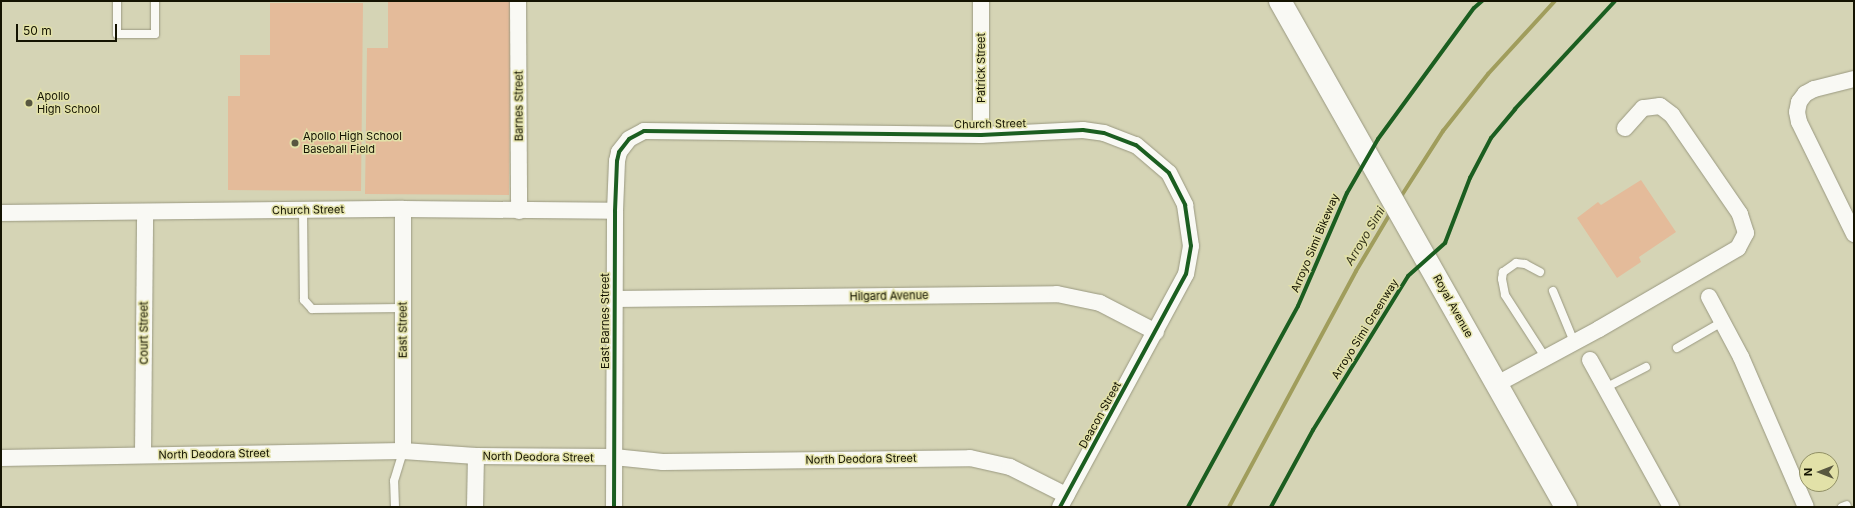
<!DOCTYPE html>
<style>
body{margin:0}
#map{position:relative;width:1855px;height:508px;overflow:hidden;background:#d5d4b5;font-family:Inter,sans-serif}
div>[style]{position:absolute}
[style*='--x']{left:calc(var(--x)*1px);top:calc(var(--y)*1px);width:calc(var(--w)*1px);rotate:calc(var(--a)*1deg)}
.green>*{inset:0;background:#e4bb9a}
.stream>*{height:4px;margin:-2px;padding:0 2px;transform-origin:2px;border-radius:2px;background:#a09d5c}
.roads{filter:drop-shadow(0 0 1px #9a9981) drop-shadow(0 0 1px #9a9981)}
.lane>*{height:8px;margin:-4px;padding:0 4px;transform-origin:4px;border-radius:4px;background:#f9f9f4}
.street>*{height:16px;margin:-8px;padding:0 8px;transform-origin:8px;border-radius:8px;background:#f9f9f4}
.secondary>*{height:22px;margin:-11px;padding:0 11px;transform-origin:11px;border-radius:11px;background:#f9f9f4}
.cycleway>*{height:4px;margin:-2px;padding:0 2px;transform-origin:2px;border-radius:2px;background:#1b5e20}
.dots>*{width:11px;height:11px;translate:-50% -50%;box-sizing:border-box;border:2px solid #e2e1a8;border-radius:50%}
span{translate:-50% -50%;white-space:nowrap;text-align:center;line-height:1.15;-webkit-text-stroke:3px #e2e1a8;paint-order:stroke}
.street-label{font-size:11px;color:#141301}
.poi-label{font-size:11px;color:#141301}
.left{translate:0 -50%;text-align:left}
.water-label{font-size:12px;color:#35341c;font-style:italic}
.frame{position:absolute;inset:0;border:2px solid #141301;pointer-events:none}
.north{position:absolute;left:1799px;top:452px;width:40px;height:40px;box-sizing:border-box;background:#e2e1a8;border:1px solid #908f65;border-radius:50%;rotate:270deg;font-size:11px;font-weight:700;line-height:16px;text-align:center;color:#141301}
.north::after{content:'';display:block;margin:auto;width:14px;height:18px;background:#585740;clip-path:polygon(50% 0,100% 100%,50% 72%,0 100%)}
.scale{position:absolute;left:16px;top:24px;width:101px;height:18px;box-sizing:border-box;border:2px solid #141301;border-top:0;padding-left:5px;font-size:12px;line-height:14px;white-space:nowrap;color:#141301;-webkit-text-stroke:3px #e2e1a8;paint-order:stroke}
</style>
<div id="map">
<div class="green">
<div style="clip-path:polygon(388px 1px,511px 1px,509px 195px,365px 194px,367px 48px,388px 48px)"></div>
<div style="clip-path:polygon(270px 3px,363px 3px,361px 191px,228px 190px,228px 96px,240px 96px,240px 55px,270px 55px)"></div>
<div style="clip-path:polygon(1641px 180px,1676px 232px,1639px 257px,1641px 262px,1617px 278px,1577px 218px,1598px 202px,1601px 205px)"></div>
</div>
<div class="stream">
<div style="--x:1400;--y:198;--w:80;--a:-57.3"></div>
<div style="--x:1443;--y:131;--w:73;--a:-51.7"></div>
<div style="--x:1488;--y:74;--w:99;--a:-47.5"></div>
<div style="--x:1229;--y:507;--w:268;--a:-61.7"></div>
<div style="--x:1356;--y:271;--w:69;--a:-59.3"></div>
</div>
<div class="roads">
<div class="lane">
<div style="--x:117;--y:1;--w:33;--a:90"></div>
<div style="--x:117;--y:34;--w:38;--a:0"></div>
<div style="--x:155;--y:34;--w:33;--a:-90"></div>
<div style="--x:303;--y:210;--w:90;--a:89.4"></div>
<div style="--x:304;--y:300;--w:12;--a:48"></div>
<div style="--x:312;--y:309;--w:91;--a:-0.6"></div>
<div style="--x:1540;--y:272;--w:17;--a:-152"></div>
<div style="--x:1525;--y:264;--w:9;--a:-174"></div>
<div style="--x:1516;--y:263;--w:16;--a:145"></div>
<div style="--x:1503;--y:272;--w:7;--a:98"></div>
<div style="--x:1502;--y:279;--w:16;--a:79"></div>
<div style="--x:1505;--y:295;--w:74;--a:57.2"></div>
<div style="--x:1553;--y:291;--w:55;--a:67.6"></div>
<div style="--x:1677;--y:348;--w:52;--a:-30"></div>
<div style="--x:1605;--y:388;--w:46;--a:-27.1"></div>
<div style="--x:395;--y:507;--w:26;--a:-92"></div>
<div style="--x:394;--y:481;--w:31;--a:-73"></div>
<div style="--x:1842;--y:507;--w:5;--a:-22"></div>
</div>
<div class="street">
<div style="--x:518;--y:1;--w:210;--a:89.7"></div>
<div style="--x:981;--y:1;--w:134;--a:90"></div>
<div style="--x:1854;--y:79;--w:41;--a:166"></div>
<div style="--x:1814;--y:89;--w:10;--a:151"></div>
<div style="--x:1805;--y:94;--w:10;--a:127"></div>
<div style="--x:1799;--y:102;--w:10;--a:101"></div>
<div style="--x:1797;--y:112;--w:10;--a:79"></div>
<div style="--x:1799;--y:122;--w:125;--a:63.8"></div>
<div style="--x:403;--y:209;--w:242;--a:90"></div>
<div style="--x:1;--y:213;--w:402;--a:-0.6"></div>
<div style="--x:403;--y:209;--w:212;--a:0.5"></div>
<div style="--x:1709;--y:297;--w:68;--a:61.9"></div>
<div style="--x:1741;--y:357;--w:163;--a:66.6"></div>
<div style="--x:614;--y:299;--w:443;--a:-0.6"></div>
<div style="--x:1057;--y:294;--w:44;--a:11.8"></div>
<div style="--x:1100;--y:303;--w:63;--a:27.4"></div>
<div style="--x:1590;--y:360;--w:168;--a:61.1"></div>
<div style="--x:1497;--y:384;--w:116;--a:-28.3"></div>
<div style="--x:1599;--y:329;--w:161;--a:-30.2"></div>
<div style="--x:1738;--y:248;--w:17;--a:-62"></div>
<div style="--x:1746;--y:233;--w:20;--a:-108"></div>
<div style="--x:1740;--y:214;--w:120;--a:-124.5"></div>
<div style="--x:1672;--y:115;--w:15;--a:-143"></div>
<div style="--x:1660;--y:106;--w:17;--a:173"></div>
<div style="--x:1643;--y:108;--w:27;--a:132"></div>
<div style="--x:143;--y:455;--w:243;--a:-89.5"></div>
<div style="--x:1;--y:458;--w:402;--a:-1"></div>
<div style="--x:403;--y:451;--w:73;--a:3.9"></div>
<div style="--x:476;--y:456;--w:138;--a:0.4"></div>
<div style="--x:614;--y:457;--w:49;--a:5.8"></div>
<div style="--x:663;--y:462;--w:307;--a:-0.7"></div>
<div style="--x:970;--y:458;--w:41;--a:12.7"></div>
<div style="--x:1010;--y:467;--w:63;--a:26.6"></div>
<div style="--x:475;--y:507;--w:51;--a:-88.9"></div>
<div style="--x:614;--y:507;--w:296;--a:-89.8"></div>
<div style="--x:615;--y:211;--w:50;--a:-87.7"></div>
<div style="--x:617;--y:161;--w:9;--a:-77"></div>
<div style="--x:619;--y:152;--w:16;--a:-52"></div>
<div style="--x:629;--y:139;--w:17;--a:-28"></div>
<div style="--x:644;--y:131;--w:337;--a:0.7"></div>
<div style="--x:981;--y:135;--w:102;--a:-2.8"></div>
<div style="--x:1083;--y:130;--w:21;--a:8"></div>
<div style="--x:1104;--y:133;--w:34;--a:21"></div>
<div style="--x:1136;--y:145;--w:43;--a:40.3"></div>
<div style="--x:1169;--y:173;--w:36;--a:63"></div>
<div style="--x:1185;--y:205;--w:41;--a:81.7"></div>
<div style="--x:1191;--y:246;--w:28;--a:100"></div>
<div style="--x:1186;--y:274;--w:265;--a:118.4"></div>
</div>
<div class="secondary">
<div style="--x:1280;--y:1;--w:581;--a:60.52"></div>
</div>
</div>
<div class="cycleway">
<div style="--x:614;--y:507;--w:296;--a:-89.8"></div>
<div style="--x:615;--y:211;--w:50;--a:-87.7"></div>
<div style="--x:617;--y:161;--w:9;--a:-77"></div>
<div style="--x:619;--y:152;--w:16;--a:-52"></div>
<div style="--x:629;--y:139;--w:17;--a:-28"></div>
<div style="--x:644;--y:131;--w:337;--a:0.7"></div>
<div style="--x:981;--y:135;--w:102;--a:-2.8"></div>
<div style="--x:1083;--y:130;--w:21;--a:8"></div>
<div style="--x:1104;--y:133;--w:34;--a:21"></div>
<div style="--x:1136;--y:145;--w:43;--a:40.3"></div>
<div style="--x:1169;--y:173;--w:36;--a:63"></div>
<div style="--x:1185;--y:205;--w:41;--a:81.7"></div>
<div style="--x:1191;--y:246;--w:28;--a:100"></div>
<div style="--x:1186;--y:274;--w:265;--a:118.4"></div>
<div style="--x:1188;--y:507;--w:229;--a:-61.3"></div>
<div style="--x:1298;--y:306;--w:123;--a:-66.6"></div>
<div style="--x:1347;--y:193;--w:62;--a:-60.1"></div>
<div style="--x:1378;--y:139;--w:162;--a:-53.8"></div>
<div style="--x:1474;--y:8;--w:11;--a:-41"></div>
<div style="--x:1271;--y:507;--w:88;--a:-61.4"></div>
<div style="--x:1313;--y:430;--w:181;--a:-58.3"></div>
<div style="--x:1408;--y:276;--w:50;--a:-41.7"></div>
<div style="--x:1445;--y:243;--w:70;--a:-69"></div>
<div style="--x:1470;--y:178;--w:45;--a:-62.3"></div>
<div style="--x:1491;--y:138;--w:38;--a:-50"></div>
<div style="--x:1515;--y:109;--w:147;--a:-47.2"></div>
</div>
<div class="dots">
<div style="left:29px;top:103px;background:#585740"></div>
<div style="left:295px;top:143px;background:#585740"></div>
</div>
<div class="street-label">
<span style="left:981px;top:68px;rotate:-90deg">Patrick Street</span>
<span style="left:519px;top:106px;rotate:-90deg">Barnes Street</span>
<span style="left:990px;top:124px;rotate:-1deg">Church Street</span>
<span style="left:308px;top:210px;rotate:-1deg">Church Street</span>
<span style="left:1315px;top:243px;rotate:-67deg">Arroyo Simi Bikeway</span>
<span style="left:889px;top:296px;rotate:-1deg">Hilgard Avenue</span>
<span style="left:1453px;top:306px;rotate:61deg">Royal Avenue</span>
<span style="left:605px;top:321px;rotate:-90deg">East Barnes Street</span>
<span style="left:1365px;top:329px;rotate:-58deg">Arroyo Simi Greenway</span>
<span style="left:403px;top:330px;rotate:-90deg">East Street</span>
<span style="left:144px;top:333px;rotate:-90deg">Court Street</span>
<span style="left:1100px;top:415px;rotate:-61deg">Deacon Street</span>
<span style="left:214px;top:454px;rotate:-1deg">North Deodora Street</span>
<span style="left:538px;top:457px;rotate:1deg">North Deodora Street</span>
<span style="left:861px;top:459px;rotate:-1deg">North Deodora Street</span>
</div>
<div class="poi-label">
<span class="left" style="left:37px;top:103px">Apollo<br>High School</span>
<span class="left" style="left:303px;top:143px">Apollo High School<br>Baseball Field</span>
</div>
<div class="water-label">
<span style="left:1365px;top:236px;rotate:-59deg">Arroyo Simi</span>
</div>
<div class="frame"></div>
<div class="north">N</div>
<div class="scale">50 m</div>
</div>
